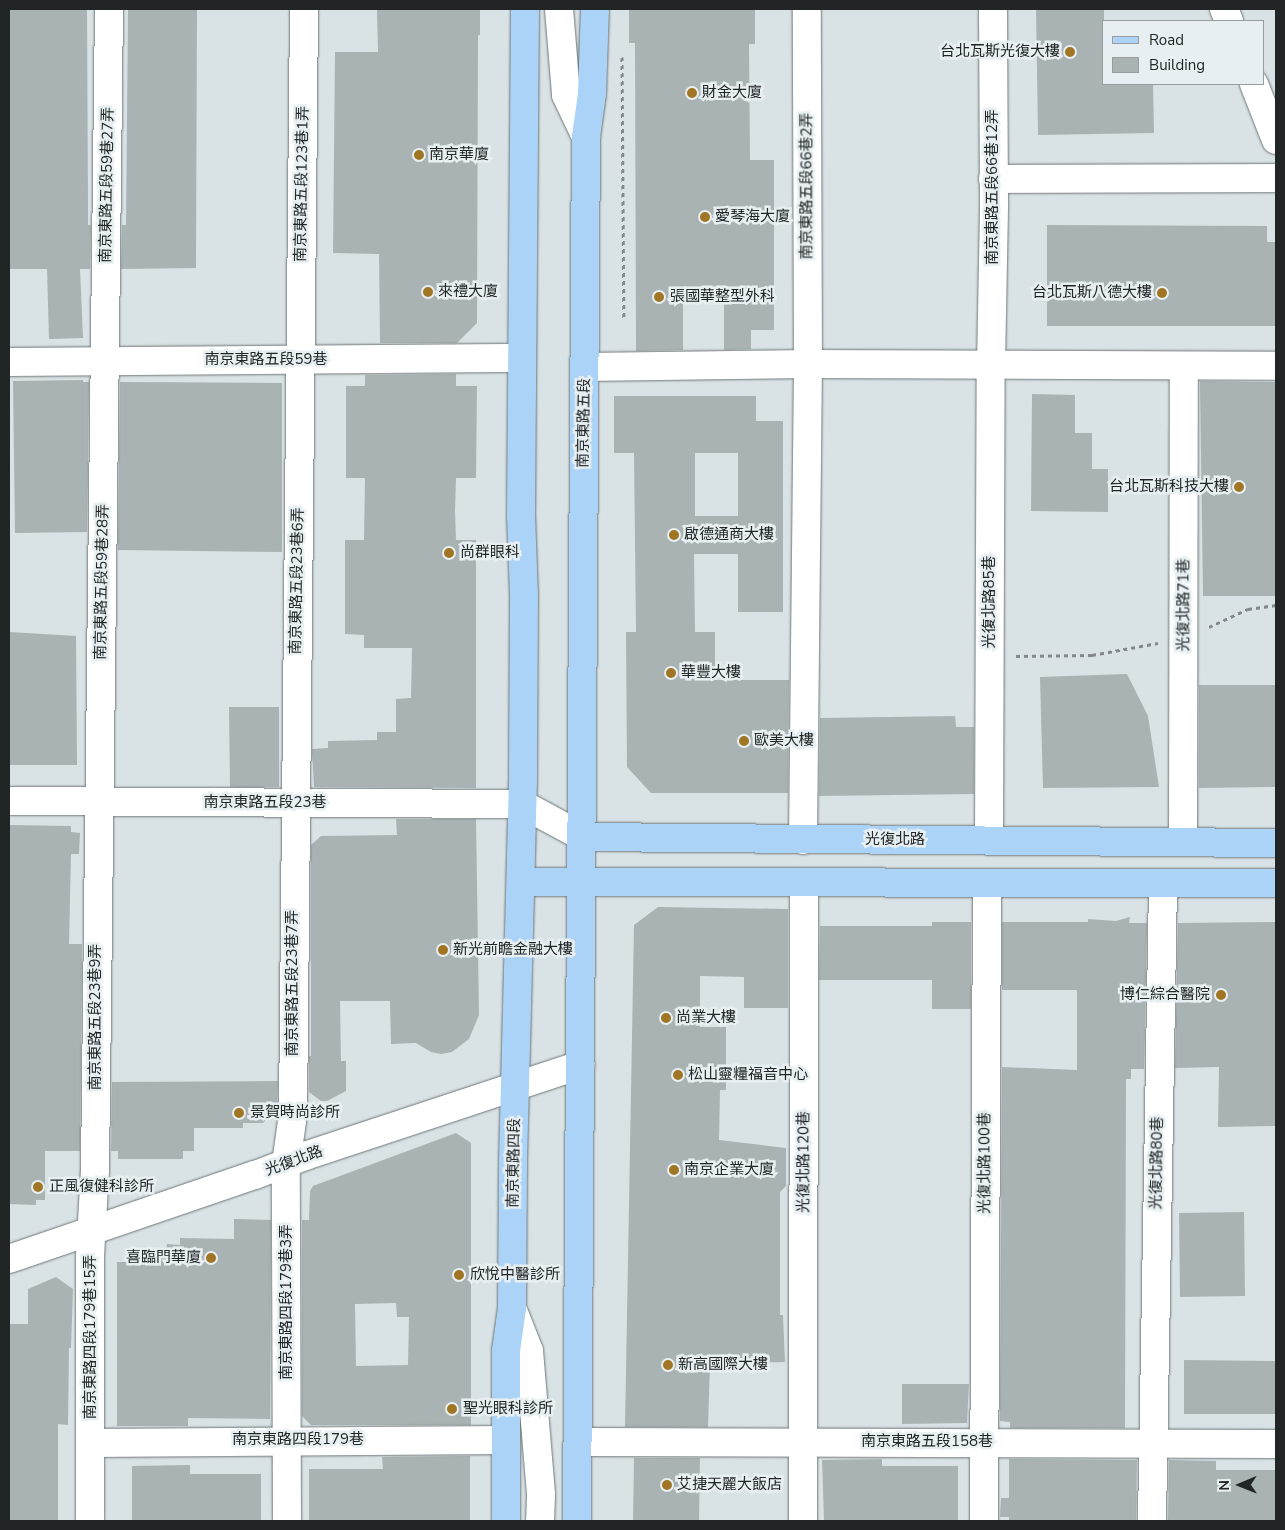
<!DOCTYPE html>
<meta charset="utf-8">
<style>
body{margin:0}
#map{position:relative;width:1285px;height:1530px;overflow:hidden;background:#d9e2e5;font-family:"Nunito Sans","Noto Sans TC",sans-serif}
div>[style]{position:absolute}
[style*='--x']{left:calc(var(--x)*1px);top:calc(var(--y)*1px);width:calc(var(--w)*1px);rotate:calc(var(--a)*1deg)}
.building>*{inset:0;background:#aab3b3}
.path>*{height:3px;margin-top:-1.5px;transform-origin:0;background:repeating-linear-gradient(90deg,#83898b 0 4px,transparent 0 8px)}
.roads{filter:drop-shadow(0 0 1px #6e7678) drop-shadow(0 0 1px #6e7678)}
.minor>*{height:28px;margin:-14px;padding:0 14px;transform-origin:14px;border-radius:14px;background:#fff}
.major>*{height:28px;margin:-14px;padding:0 14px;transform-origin:14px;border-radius:14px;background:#aad3f7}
.dots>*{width:14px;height:14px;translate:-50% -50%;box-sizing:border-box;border:2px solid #e7eff2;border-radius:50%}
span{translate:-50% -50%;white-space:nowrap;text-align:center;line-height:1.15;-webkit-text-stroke:5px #e7eff2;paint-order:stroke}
.poi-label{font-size:15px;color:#212526}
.right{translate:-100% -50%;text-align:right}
.left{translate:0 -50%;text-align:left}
.street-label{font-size:15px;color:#212526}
.frame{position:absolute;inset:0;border:10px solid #212526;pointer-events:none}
.legend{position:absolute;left:1102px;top:20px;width:162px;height:65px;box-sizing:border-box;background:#e7eff2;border:1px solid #989ea0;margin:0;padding:6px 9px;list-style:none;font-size:15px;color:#212526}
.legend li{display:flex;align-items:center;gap:10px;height:25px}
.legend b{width:25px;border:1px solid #989ea0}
.north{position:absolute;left:1215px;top:1460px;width:50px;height:50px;-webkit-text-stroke:4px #e7eff2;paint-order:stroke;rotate:269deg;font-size:14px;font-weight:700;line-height:20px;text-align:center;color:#212526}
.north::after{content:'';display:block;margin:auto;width:18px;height:22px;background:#212526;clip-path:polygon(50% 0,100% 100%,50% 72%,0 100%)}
</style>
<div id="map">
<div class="building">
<div style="clip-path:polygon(9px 9px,87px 9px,88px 204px,88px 225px,91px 225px,90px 269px,80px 269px,83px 338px,49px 339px,47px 269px,9px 269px)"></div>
<div style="clip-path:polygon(128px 9px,197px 9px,196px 268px,121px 269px,122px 225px,126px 225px)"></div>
<div style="clip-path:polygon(377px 9px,480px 9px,480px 35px,478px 35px,477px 323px,457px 343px,380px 343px,379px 254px,333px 253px,335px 52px,378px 52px)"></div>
<div style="clip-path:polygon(629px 9px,755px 9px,755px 44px,749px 44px,750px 160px,774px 160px,774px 330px,751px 330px,751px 349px,724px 350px,724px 294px,683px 294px,683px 350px,636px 351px,635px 43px,629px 43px)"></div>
<div style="clip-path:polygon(1036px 9px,1104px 9px,1104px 84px,1153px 84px,1154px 133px,1038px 135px)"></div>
<div style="clip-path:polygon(1047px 225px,1267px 226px,1267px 242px,1276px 242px,1276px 326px,1047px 326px)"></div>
<div style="clip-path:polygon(456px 374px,456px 386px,477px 386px,476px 478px,456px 478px,455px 511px,456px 540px,476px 540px,476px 788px,314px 787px,312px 749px,328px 748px,328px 741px,377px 740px,377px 732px,396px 732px,396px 699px,411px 698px,412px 648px,364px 648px,364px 635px,345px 634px,345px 540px,364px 540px,365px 478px,346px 478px,346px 386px,365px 386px,365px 375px)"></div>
<div style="clip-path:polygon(83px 380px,83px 382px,89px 382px,87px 532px,15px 533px,13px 381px)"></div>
<div style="clip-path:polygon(1200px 381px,1276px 382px,1276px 596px,1203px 596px)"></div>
<div style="clip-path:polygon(120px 382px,282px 383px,282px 552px,118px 550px)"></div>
<div style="clip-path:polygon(1032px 394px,1075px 395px,1075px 433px,1092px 433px,1092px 469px,1108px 469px,1108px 512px,1031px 511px)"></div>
<div style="clip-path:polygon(evenodd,614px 396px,756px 396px,756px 421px,783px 421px,783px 612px,738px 612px,738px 554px,694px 554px,695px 632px,715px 632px,715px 680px,789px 680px,788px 793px,651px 793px,627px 767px,626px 632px,636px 632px,634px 453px,614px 453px,614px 396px,695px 453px,738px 453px,738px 516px,695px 516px,695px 453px)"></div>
<div style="clip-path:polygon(9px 632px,76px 636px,77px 765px,9px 765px)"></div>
<div style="clip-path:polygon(1127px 674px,1148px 716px,1159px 787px,1043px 788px,1040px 677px)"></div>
<div style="clip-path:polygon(1199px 685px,1276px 685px,1276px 787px,1199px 788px)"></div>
<div style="clip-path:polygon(229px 707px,279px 707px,279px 787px,230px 787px)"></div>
<div style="clip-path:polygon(955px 716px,956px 727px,974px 727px,974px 794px,819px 796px,820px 718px)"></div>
<div style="clip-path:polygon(396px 819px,476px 819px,479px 1015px,469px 1039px,452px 1052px,441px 1054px,431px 1052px,416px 1043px,391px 1044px,390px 1001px,340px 1001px,341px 1061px,346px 1061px,346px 1091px,327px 1101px,321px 1101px,309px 1092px,309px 1056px,311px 1056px,311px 845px,321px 836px,397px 835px)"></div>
<div style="clip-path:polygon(9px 825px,71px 826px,71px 832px,80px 833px,79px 854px,71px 854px,69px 944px,82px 944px,80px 1151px,45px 1151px,45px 1200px,36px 1200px,36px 1205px,9px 1204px)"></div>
<div style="clip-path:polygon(658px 907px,788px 909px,788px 1008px,744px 1008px,744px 977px,700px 976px,700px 1027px,726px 1027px,726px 1090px,720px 1090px,719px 1140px,786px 1148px,786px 1186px,780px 1192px,780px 1315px,783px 1315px,785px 1362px,710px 1364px,708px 1427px,625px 1427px,634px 925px)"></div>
<div style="clip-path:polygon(1130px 917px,1129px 923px,1147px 923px,1144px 1069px,1131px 1069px,1131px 1079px,1126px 1079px,1125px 1428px,1010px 1428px,1010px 1422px,1000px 1421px,1002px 1067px,1077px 1070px,1077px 990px,1002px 990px,1002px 922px,1088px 922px,1088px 919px,1116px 921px)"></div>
<div style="clip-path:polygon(932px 922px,971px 922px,971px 1009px,932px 1009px,932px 980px,819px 980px,820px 926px,932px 926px)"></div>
<div style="clip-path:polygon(1276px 922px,1276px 1126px,1218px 1127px,1219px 1067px,1175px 1068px,1178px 923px)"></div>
<div style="clip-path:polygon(278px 1081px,277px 1110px,263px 1123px,243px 1123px,243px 1128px,194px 1128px,194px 1151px,183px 1151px,183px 1159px,118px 1159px,118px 1151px,111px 1151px,112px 1082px)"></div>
<div style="clip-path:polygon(evenodd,456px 1133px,471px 1143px,471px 1425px,311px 1425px,302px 1416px,302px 1220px,309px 1220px,310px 1191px,313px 1186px,456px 1133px,396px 1303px,397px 1317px,409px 1317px,408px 1365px,356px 1366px,355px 1304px,396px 1303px)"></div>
<div style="clip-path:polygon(1244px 1212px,1245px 1296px,1180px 1297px,1179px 1213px)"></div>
<div style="clip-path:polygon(234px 1219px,271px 1220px,270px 1419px,188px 1418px,188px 1426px,117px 1426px,117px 1262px,148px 1262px,148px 1253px,166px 1253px,167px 1244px,180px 1245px,180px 1238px,234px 1239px)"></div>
<div style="clip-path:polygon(56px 1277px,73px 1289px,71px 1348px,69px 1348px,68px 1425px,58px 1424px,58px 1521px,9px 1521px,9px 1324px,28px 1324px,28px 1289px)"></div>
<div style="clip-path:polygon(1184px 1360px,1276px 1361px,1276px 1414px,1184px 1414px)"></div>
<div style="clip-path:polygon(902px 1384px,969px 1384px,967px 1423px,902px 1424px)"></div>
<div style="clip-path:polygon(470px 1456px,470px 1521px,309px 1521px,309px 1469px,383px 1469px,382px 1457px)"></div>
<div style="clip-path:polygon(634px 1458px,700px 1458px,699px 1521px,633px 1521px)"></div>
<div style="clip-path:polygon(882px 1459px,882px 1466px,958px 1466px,958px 1521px,824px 1521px,822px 1460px)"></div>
<div style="clip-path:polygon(1009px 1459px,1137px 1460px,1136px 1521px,1009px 1521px,1009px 1517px,1000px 1517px,1001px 1498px,1009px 1498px)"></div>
<div style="clip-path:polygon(1169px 1460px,1216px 1461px,1216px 1470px,1276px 1470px,1276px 1521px,1168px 1521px)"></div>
<div style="clip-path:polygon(190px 1465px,190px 1474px,261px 1474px,261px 1521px,132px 1521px,132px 1466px)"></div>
</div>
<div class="path">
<div style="--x:622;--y:57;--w:261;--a:89.6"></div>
<div style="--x:1209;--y:627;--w:43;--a:-24.8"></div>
<div style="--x:1248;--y:609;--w:28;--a:-8"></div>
<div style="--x:1016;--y:656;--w:76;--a:-0.8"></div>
<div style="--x:1092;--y:655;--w:67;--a:-10.3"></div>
</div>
<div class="roads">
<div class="minor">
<div style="--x:559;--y:9;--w:86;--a:85.3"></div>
<div style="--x:566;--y:95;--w:47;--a:64.5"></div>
<div style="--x:1224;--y:9;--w:13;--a:67"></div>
<div style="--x:1254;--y:84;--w:60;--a:68.6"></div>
<div style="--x:993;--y:179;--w:283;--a:-0.2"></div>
<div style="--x:9;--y:362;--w:513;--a:-0.45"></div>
<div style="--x:585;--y:367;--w:223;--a:-0.8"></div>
<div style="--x:808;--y:364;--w:468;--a:0.2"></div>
<div style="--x:9;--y:801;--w:513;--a:0.34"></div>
<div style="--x:522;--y:804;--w:69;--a:28.4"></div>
<div style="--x:989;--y:839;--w:474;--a:-89.8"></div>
<div style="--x:991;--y:365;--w:162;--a:-88.9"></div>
<div style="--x:994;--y:203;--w:194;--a:-90.3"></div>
<div style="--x:803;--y:840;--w:476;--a:-89.4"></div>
<div style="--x:808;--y:364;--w:355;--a:-90.2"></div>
<div style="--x:1183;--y:842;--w:475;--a:-89.9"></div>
<div style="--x:9;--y:1259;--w:260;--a:-18.9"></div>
<div style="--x:255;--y:1175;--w:57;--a:-20.7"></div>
<div style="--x:308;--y:1155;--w:287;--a:-18.3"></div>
<div style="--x:512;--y:1308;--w:46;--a:68.4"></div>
<div style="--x:529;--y:1351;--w:144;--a:85.2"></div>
<div style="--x:541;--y:1495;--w:26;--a:92"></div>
<div style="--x:578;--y:1442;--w:698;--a:0.16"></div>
<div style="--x:91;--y:1443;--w:415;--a:-0.4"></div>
<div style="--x:90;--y:1521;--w:265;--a:-90"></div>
<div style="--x:90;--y:1256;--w:87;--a:-86.7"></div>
<div style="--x:95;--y:1169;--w:1160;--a:-89.31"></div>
<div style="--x:287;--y:1521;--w:357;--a:-90.2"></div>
<div style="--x:286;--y:1164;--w:50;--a:-82"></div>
<div style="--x:293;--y:1114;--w:1105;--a:-89.43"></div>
<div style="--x:803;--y:1521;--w:639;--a:-89.91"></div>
<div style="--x:984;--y:1521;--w:638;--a:-89.73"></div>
<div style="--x:1152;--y:1521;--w:638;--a:-89.01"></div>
</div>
<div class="major">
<div style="--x:583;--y:837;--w:693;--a:0.5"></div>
<div style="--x:521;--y:882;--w:755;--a:0.08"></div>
<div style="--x:506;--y:1521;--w:170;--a:-90"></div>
<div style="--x:506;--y:1351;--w:43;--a:-82.1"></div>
<div style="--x:512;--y:1308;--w:147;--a:-89.6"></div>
<div style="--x:513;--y:1161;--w:379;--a:-88.5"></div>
<div style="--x:523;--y:782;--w:186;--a:-89.7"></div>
<div style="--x:524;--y:596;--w:80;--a:-92.1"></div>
<div style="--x:521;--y:516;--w:507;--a:-89.55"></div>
<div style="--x:577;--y:1521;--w:1384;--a:-89.63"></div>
<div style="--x:586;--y:137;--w:43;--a:-82.1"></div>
<div style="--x:592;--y:94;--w:85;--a:-88"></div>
</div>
</div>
<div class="dots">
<div style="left:1070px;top:52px;background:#a07625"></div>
<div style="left:692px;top:93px;background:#a07625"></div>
<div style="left:419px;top:155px;background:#a07625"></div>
<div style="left:705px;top:217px;background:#a07625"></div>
<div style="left:428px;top:292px;background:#a07625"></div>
<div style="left:1162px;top:293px;background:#a07625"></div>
<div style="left:659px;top:297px;background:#a07625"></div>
<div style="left:1239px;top:487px;background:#a07625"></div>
<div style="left:674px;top:535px;background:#a07625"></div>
<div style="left:449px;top:553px;background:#a07625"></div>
<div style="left:671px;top:673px;background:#a07625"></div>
<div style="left:744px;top:741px;background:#a07625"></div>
<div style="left:443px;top:950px;background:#a07625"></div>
<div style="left:1221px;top:995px;background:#a07625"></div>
<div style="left:666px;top:1018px;background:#a07625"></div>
<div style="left:678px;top:1075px;background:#a07625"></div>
<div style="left:239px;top:1113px;background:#a07625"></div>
<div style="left:674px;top:1170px;background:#a07625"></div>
<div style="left:38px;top:1187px;background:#a07625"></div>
<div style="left:211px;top:1258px;background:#a07625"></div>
<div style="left:459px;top:1275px;background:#a07625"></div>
<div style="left:668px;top:1365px;background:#a07625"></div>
<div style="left:452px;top:1409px;background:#a07625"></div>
<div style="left:667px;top:1485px;background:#a07625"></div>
</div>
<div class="poi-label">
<span class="right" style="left:1060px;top:52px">台北瓦斯光復大樓</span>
<span class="left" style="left:702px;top:93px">財金大廈</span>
<span class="left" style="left:429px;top:155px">南京華廈</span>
<span class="left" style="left:715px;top:217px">愛琴海大廈</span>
<span class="left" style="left:438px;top:292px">來禮大廈</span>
<span class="right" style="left:1152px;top:293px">台北瓦斯八德大樓</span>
<span class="left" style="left:670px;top:297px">張國華整型外科</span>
<span class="right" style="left:1229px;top:487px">台北瓦斯科技大樓</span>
<span class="left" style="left:684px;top:535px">啟德通商大樓</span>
<span class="left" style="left:460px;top:553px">尚群眼科</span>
<span class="left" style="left:681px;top:673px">華豐大樓</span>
<span class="left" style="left:754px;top:741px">歐美大樓</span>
<span class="left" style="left:453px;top:950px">新光前瞻金融大樓</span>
<span class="right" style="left:1210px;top:995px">博仁綜合醫院</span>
<span class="left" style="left:676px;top:1018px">尚業大樓</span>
<span class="left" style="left:688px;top:1075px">松山靈糧福音中心</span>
<span class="left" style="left:250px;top:1113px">景賀時尚診所</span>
<span class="left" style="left:684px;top:1170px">南京企業大廈</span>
<span class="left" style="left:49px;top:1187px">正風復健科診所</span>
<span class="right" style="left:201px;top:1258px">喜臨門華廈</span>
<span class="left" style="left:470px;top:1275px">欣悅中醫診所</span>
<span class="left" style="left:678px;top:1365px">新高國際大樓</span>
<span class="left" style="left:463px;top:1409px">聖光眼科診所</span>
<span class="left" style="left:677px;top:1485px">艾捷天麗大飯店</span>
</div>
<div class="street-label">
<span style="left:302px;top:184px;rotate:-89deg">南京東路五段123巷1弄</span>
<span style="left:107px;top:185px;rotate:-89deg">南京東路五段59巷27弄</span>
<span style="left:807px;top:186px;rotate:-90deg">南京東路五段66巷2弄</span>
<span style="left:993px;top:187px;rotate:-90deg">南京東路五段66巷12弄</span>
<span style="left:266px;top:360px">南京東路五段59巷</span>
<span style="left:584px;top:423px;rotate:-89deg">南京東路五段</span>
<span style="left:297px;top:581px;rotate:-89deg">南京東路五段23巷6弄</span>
<span style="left:102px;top:582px;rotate:-89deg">南京東路五段59巷28弄</span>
<span style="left:990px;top:602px;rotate:-90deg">光復北路85巷</span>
<span style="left:1184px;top:605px;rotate:-90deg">光復北路71巷</span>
<span style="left:265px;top:803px">南京東路五段23巷</span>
<span style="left:895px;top:840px">光復北路</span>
<span style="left:293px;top:983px;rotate:-90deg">南京東路五段23巷7弄</span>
<span style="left:96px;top:1017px;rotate:-90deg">南京東路五段23巷9弄</span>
<span style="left:294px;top:1161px;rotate:-20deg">光復北路</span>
<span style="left:804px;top:1162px;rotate:-90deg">光復北路120巷</span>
<span style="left:514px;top:1163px;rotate:-89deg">南京東路四段</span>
<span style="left:985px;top:1163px;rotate:-90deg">光復北路100巷</span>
<span style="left:1157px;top:1163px;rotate:-89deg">光復北路80巷</span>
<span style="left:287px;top:1302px;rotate:-90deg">南京東路四段179巷3弄</span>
<span style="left:91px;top:1337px;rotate:-90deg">南京東路四段179巷15弄</span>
<span style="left:298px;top:1440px">南京東路四段179巷</span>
<span style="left:927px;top:1442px">南京東路五段158巷</span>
</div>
<div class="frame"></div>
<ul class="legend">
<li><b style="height:6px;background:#aad3f7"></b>Road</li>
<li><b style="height:14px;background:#aab3b3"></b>Building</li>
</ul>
<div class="north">N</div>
</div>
